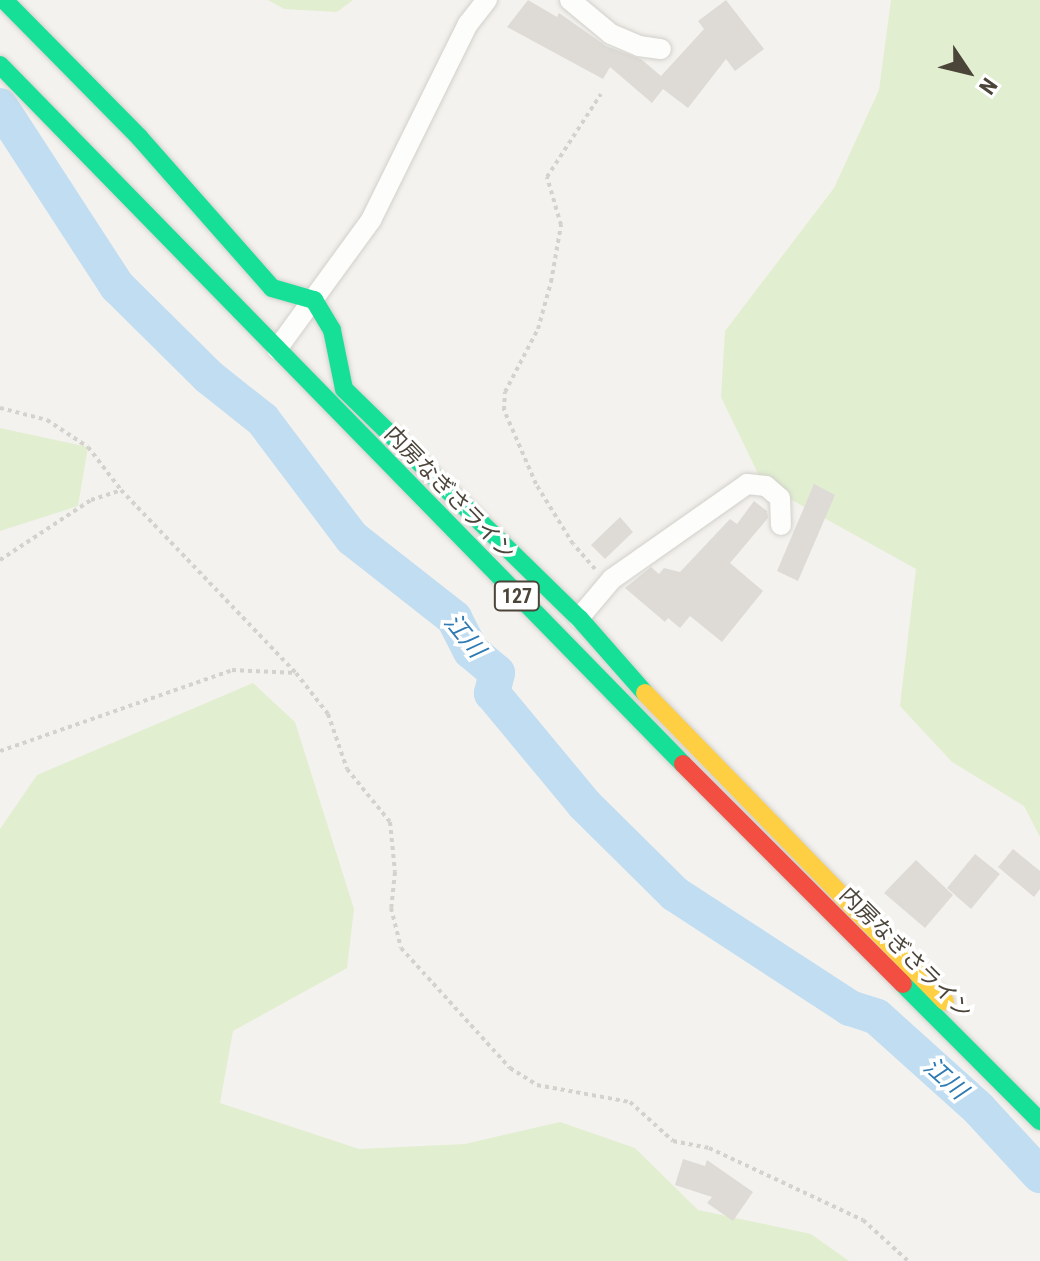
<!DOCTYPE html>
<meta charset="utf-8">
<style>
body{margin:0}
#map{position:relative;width:1040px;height:1261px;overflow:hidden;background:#f4f2ee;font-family:"Roboto Condensed","Noto Sans JP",sans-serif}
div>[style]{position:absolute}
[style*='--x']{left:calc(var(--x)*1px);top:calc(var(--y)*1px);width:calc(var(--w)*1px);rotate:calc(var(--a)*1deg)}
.green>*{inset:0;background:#e1eecf}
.river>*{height:36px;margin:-18px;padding:0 18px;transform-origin:18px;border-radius:18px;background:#c0ddf1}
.building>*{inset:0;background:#dedbd6}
.path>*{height:4px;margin-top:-2px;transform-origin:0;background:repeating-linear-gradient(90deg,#d3d2cc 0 4px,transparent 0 8px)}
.roads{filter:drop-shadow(0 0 2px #d2d0cb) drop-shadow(0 0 2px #d2d0cb)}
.street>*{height:20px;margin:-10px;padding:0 10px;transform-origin:10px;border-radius:10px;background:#fdfdfc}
.fast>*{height:18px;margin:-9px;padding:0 9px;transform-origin:9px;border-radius:9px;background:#16e098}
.slow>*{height:18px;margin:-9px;padding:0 9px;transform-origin:9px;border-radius:9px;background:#ffcf43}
.jam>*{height:18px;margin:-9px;padding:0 9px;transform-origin:9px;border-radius:9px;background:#f24e42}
span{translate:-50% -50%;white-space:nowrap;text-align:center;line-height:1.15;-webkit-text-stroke:7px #fff;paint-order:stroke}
.shield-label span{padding:2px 6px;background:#fff;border:2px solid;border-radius:6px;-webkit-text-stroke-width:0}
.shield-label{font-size:20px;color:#4b4439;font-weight:700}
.street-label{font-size:22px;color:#4b4439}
.water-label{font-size:24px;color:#2e7ab2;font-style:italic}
.north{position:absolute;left:928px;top:32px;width:80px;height:80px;-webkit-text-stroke:6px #fff;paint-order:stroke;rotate:125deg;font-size:22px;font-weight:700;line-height:32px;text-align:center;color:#4b4439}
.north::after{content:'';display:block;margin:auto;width:28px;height:36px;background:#4b4439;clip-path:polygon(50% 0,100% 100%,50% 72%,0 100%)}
</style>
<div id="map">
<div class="green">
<div style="clip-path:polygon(268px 0,353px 0,337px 12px,284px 9px)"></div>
<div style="clip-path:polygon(891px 0,1040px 0,1040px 837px,1024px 806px,952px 762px,900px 706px,916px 569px,763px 484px,721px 397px,725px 331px,834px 188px,879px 90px)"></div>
<div style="clip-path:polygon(0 428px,88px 447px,78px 506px,0 531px)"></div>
<div style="clip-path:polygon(253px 683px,295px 722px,354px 909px,347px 968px,233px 1031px,220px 1103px,359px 1149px,465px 1144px,560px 1122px,635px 1148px,698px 1210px,811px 1234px,849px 1261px,0 1261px,0 829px,37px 775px)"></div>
</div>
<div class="river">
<div style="--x:0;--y:106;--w:215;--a:57"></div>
<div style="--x:117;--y:286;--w:129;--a:44.7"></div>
<div style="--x:209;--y:377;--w:69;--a:38.5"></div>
<div style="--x:263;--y:420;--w:148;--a:53"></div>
<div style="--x:352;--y:538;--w:130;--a:38.1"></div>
<div style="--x:454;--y:618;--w:37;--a:63"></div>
<div style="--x:471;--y:651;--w:34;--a:40"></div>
<div style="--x:497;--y:673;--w:21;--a:104"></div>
<div style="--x:492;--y:693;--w:144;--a:50.3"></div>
<div style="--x:584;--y:804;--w:128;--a:44.7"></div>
<div style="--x:675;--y:894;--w:209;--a:33.1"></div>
<div style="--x:850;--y:1008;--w:28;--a:18"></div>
<div style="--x:877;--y:1017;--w:137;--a:42"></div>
<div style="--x:979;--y:1109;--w:90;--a:47.3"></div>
</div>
<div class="building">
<div style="clip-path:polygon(528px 0,557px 17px,559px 13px,606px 46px,641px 59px,661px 76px,704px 29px,698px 21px,726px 0,764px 49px,735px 71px,726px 59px,688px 108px,663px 89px,652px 103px,610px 67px,603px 79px,507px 27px)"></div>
<div style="clip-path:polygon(814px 484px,835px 495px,798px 581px,777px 571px)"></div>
<div style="clip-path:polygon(754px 501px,767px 511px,768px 518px,730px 563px,763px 591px,722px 642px,690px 616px,680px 628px,668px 618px,665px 622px,625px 588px,651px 567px,659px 574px,664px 568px,680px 572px,730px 519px,737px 524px)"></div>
<div style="clip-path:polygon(620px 517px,633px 532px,605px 559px,591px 545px)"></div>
<div style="clip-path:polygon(1013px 849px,1040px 871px,1040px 889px,1034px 897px,998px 867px)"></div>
<div style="clip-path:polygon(975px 854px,1000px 874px,971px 909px,947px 888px)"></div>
<div style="clip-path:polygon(916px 860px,953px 895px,925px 928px,884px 893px)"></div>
<div style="clip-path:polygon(683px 1159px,705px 1166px,707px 1160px,753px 1192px,733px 1221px,707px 1203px,712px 1197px,675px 1185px)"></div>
</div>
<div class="path">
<div style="--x:0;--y:408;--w:49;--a:14.3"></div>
<div style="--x:47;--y:420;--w:49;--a:33.4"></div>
<div style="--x:88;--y:447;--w:54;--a:52.5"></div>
<div style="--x:121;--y:490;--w:253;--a:46.3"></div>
<div style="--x:296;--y:673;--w:52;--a:52"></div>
<div style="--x:328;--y:714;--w:58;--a:70.9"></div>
<div style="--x:347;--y:769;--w:68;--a:50.9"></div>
<div style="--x:390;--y:822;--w:50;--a:84.3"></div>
<div style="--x:395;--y:872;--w:36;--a:96"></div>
<div style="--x:391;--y:908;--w:41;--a:76"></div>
<div style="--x:401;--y:948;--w:162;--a:47.8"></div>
<div style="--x:510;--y:1068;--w:32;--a:32"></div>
<div style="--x:537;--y:1085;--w:95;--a:10.4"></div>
<div style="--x:630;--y:1102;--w:58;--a:42.2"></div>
<div style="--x:673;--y:1141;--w:37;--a:11"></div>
<div style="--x:709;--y:1148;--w:170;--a:25.1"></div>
<div style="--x:863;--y:1220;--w:61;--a:42.3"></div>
<div style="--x:0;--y:560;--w:109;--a:-33.4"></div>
<div style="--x:91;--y:500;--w:32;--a:-18"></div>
<div style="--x:595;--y:569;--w:33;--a:-131"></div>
<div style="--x:573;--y:544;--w:70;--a:-121.7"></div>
<div style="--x:536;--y:484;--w:81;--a:-113.4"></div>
<div style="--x:504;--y:410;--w:18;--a:-87"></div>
<div style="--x:505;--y:392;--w:71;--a:-62.4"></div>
<div style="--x:538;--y:329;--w:49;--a:-74.5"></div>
<div style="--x:551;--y:282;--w:58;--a:-80"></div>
<div style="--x:561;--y:225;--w:50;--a:-106.3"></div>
<div style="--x:547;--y:177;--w:99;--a:-57"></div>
<div style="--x:0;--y:751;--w:246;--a:-19.2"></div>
<div style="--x:232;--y:670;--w:64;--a:2.7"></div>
</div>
<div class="roads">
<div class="street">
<div style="--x:570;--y:0;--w:53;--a:39.7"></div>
<div style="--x:611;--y:34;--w:30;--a:23"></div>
<div style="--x:639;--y:46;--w:22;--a:8"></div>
<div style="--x:277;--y:349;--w:160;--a:-53.9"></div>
<div style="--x:371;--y:220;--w:219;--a:-63.7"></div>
<div style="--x:468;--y:24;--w:31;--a:-52"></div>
<div style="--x:579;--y:618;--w:51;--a:-49.8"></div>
<div style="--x:612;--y:579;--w:165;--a:-35.1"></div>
<div style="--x:747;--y:484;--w:19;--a:6"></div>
<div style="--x:766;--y:486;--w:18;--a:41"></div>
<div style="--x:780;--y:498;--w:27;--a:88"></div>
</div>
<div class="fast">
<div style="--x:4;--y:0;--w:192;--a:45.4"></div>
<div style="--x:139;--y:137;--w:201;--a:48.6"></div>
<div style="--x:272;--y:288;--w:44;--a:15.9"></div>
<div style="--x:314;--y:300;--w:35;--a:59"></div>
<div style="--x:332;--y:330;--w:60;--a:78.5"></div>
<div style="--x:344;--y:389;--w:328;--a:44.3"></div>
<div style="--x:579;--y:618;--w:100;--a:48.7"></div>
<div style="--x:0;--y:65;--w:977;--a:45.66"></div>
<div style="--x:903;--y:984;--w:194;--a:45"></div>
</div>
<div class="slow">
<div style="--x:645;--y:693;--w:430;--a:45.8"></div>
</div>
<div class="jam">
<div style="--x:683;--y:764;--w:311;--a:45"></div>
</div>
</div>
<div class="shield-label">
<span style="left:517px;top:596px">127</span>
</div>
<div class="street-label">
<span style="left:450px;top:493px;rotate:46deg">内房なぎさライン</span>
<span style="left:906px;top:953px;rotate:45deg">内房なぎさライン</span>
</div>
<div class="water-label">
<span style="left:464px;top:636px;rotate:51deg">江川</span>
<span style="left:945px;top:1079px;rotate:42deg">江川</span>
</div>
<div class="north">N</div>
</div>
